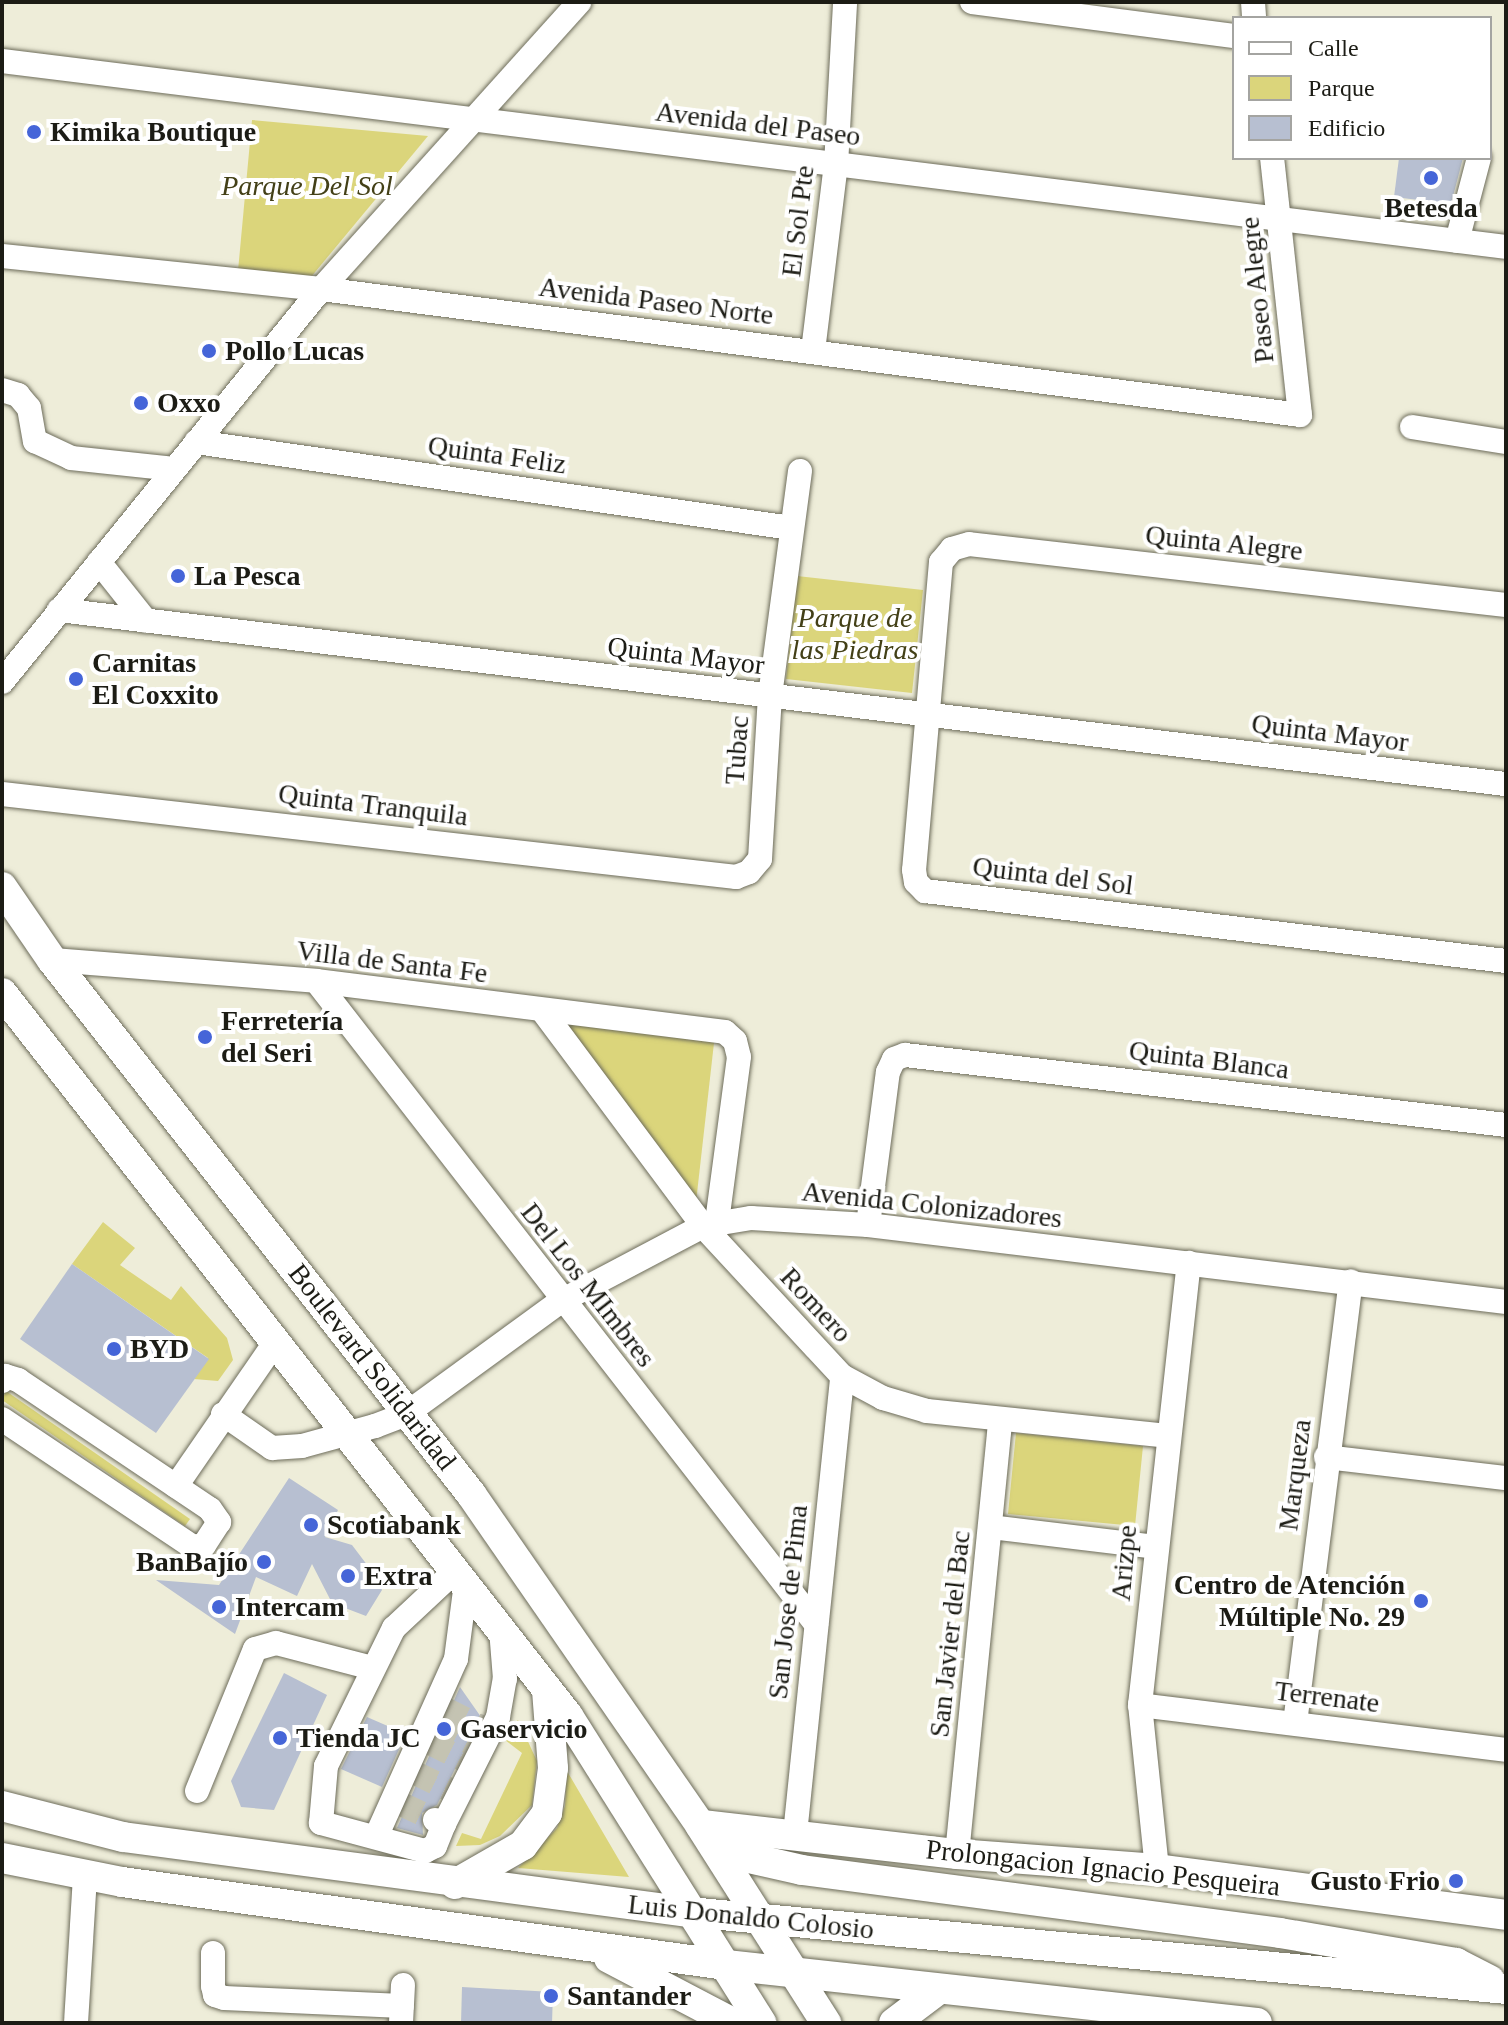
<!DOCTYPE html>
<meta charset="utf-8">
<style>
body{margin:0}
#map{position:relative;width:1508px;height:2025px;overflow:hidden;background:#eeedd9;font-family:Georgia,serif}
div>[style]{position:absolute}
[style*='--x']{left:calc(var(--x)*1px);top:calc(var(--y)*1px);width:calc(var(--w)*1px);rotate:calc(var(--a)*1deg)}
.green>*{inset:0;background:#dbd57b}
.building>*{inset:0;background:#b7bfd1}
.minor-tunnel>*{height:24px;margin-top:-12px;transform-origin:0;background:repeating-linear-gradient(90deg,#c4c3b2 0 24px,transparent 0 36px)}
.roads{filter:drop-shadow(0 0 2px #6d6c5a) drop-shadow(0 0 2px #6d6c5a)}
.minor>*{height:24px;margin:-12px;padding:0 12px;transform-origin:12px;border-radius:12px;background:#fff}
.major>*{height:30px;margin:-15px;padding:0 15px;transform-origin:15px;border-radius:15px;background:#fff}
.dots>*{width:22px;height:22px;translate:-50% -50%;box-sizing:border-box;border:4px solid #fff;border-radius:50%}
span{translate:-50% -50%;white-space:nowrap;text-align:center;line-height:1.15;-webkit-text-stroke:8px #fff;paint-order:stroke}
.street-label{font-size:28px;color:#1c1c15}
.poi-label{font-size:28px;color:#1c1c15;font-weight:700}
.left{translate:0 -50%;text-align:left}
.right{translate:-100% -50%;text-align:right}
.park-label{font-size:28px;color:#434017;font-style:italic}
.frame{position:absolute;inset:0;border:4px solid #1c1c15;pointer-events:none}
.legend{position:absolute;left:1232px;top:16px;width:260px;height:144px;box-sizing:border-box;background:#fff;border:2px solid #a4a4a1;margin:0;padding:10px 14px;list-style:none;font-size:24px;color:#1c1c15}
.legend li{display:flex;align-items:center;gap:16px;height:40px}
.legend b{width:40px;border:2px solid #a4a4a1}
</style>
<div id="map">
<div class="green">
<div style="clip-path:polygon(252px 120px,428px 136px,311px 277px,238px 271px)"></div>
<div style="clip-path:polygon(797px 576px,923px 590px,912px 693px,786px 679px)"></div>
<div style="clip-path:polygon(545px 1012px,715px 1034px,695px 1211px)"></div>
<div style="clip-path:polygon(103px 1222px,135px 1248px,120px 1265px,171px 1300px,181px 1286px,227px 1338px,233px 1360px,218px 1381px,194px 1379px,208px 1358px,72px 1264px)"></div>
<div style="clip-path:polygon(6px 1391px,190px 1519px,185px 1526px,2px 1400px)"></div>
<div style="clip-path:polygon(1016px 1433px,1143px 1446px,1135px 1526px,1008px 1514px)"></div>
<div style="clip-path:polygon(518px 1720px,537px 1761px,532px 1805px,500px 1836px,480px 1845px,456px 1846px,462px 1833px,481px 1839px,522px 1753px,501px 1737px)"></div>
<div style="clip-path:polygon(567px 1771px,629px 1877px,518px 1868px,557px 1828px,565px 1806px)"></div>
</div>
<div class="building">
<div style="clip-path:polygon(1399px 158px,1463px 158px,1451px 204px,1394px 197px)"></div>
<div style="clip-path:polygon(72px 1264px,209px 1359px,156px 1433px,20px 1339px)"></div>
<div style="clip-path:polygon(289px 1478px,338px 1510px,325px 1537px,352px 1545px,374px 1574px,382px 1590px,366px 1616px,332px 1603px,312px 1564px,297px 1596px,256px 1577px,235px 1634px,156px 1580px,219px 1585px)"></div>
<div style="clip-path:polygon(284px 1673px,327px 1695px,274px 1810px,241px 1807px,231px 1781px)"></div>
<div style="clip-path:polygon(460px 1687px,481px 1717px,437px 1805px,422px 1813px,423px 1835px,397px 1828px)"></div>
<div style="clip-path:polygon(367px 1717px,406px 1734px,382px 1787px,341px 1769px)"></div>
<div style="clip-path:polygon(462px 1987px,553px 1992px,552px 2023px,461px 2023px)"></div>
</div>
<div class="minor-tunnel">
<div style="--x:443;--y:1708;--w:45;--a:26.6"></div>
<div style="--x:435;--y:1725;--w:43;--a:26"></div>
<div style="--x:428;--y:1742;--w:42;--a:26.6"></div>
<div style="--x:413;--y:1772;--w:41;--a:25.9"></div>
<div style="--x:399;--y:1803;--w:40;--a:25"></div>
</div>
<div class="roads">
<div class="minor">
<div style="--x:972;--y:2;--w:264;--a:7.4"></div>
<div style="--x:1253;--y:2;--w:16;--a:86"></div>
<div style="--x:2;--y:61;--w:1515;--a:7.05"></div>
<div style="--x:1457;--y:241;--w:86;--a:-75.2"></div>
<div style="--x:2;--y:256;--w:321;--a:5.9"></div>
<div style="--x:321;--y:289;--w:987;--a:7.33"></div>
<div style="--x:1300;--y:415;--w:259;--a:-96.2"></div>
<div style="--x:813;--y:351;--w:187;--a:-83"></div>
<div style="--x:836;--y:165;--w:163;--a:-86.8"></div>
<div style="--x:2;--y:390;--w:17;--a:17"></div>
<div style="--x:18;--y:395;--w:17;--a:50"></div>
<div style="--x:29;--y:408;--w:34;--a:80"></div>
<div style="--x:35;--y:441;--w:40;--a:25"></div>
<div style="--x:71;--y:458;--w:104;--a:6.1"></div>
<div style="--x:1412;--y:427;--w:95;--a:9.1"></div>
<div style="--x:196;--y:442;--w:601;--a:8.22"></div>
<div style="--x:99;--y:562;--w:75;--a:51.5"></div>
<div style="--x:1506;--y:605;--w:540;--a:-173.52"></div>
<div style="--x:969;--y:544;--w:18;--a:164"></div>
<div style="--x:952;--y:549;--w:17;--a:130"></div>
<div style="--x:941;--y:562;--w:309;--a:95"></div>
<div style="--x:914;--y:870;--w:12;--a:81"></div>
<div style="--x:916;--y:882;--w:13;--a:45"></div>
<div style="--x:925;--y:891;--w:585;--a:6.87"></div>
<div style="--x:59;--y:610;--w:1457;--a:6.86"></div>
<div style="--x:2;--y:682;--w:506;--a:-50.93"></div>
<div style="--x:321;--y:289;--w:386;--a:-48"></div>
<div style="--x:2;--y:794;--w:739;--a:6.45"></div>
<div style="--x:736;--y:877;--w:14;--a:-21"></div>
<div style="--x:749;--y:872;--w:17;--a:-50"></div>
<div style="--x:760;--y:859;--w:163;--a:-86.5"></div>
<div style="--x:770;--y:696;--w:227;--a:-82.4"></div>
<div style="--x:52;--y:960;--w:265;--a:4.5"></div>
<div style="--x:316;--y:981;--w:412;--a:7.1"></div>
<div style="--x:725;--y:1032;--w:13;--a:42"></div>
<div style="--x:735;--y:1041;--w:16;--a:76"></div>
<div style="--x:739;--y:1057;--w:165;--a:97.6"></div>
<div style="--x:316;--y:981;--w:815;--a:52.13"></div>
<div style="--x:542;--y:1010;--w:269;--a:53.3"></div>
<div style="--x:703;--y:1226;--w:205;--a:47.2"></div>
<div style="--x:842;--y:1376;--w:47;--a:28.2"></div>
<div style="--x:883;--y:1398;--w:46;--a:16.5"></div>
<div style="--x:927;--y:1411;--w:242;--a:5.9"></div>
<div style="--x:868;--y:1225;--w:154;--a:-82.6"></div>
<div style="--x:888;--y:1072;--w:14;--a:-65"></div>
<div style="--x:894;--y:1059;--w:12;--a:-20"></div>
<div style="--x:905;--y:1055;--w:605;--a:6.64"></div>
<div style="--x:2;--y:1381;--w:6;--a:-59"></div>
<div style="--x:5;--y:1376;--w:14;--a:17"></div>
<div style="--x:18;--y:1380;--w:231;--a:33.9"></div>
<div style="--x:210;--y:1509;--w:16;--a:55"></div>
<div style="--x:219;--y:1522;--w:27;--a:123"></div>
<div style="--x:204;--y:1545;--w:11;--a:170"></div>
<div style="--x:193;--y:1547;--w:230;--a:-146.2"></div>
<div style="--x:223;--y:1414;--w:60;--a:34.8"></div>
<div style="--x:272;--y:1448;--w:30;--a:-4"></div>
<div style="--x:302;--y:1446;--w:76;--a:-15.3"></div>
<div style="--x:375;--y:1426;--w:33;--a:-21"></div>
<div style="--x:406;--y:1414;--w:192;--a:-36.1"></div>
<div style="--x:561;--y:1301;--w:161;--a:-27.8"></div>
<div style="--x:703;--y:1226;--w:49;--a:-9.5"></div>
<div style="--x:751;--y:1218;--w:117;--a:3.4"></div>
<div style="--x:868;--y:1225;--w:643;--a:6.88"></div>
<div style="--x:1326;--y:1457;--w:181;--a:6.7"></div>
<div style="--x:176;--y:1486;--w:176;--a:-55.4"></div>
<div style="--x:991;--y:1527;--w:166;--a:6.9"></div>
<div style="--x:1140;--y:1705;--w:369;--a:7"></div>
<div style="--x:1295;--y:1723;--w:445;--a:-82.8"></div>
<div style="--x:197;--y:1791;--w:153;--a:-67.8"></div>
<div style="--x:255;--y:1649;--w:22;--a:-16"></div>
<div style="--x:276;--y:1643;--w:100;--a:14.5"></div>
<div style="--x:435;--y:1820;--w:10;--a:24"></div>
<div style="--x:444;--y:1824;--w:24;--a:112"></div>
<div style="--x:435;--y:1846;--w:11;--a:153"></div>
<div style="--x:425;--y:1851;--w:108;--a:-164.9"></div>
<div style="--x:321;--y:1823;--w:57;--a:-85"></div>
<div style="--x:326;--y:1766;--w:154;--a:-63.8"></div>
<div style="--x:394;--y:1628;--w:85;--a:-43.1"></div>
<div style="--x:444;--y:1824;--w:120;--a:-63.2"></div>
<div style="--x:498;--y:1717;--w:39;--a:-80"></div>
<div style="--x:505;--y:1679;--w:50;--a:-94.6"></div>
<div style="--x:795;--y:1834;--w:460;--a:-84.1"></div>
<div style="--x:376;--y:1837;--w:195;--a:-65.8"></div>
<div style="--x:456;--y:1659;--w:77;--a:-82.5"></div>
<div style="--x:957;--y:1854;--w:436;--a:-84.3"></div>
<div style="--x:1157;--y:1869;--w:165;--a:-95.9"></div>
<div style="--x:1140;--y:1705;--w:445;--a:-83.7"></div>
<div style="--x:213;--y:1953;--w:33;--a:90"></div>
<div style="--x:213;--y:1986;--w:9;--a:77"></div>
<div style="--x:215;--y:1995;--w:9;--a:18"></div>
<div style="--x:224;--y:1998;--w:178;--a:2.6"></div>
<div style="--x:76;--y:2023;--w:148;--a:-86.5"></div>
<div style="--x:401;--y:2023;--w:38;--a:-87"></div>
</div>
<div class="major">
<div style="--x:2;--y:887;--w:88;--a:55.6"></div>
<div style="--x:52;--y:960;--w:679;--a:51.88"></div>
<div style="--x:471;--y:1494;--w:402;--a:55.3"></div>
<div style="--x:700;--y:1825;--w:235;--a:57.5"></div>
<div style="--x:2;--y:993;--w:918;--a:51.94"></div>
<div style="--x:568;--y:1716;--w:363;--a:57.8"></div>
<div style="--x:2;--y:1806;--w:125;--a:14.4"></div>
<div style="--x:123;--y:1837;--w:571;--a:7.55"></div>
<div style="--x:689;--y:1912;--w:821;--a:5.38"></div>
<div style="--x:702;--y:1825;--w:257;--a:6.5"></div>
<div style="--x:957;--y:1854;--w:201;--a:4.3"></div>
<div style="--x:1157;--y:1869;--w:352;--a:7.5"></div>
<div style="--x:713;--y:1834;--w:39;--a:36"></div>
<div style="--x:745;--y:1857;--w:58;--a:12.8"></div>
<div style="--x:802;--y:1870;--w:482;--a:7.5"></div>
<div style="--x:1280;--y:1933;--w:179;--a:9.7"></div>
<div style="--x:1456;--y:1963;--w:38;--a:27"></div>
<div style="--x:2;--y:1858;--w:122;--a:11.3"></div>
<div style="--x:122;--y:1882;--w:610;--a:7.82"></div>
<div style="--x:726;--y:1965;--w:534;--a:6.23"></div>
<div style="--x:455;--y:1884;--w:78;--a:-29.8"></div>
<div style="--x:523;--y:1845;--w:40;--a:-53"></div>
<div style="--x:547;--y:1813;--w:45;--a:-82.4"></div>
<div style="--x:553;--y:1768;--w:78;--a:-94.4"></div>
<div style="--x:609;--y:1958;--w:140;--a:27.7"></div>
<div style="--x:894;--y:2023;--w:56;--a:-37.1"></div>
</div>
</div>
<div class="dots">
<div style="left:34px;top:132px;background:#4565d8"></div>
<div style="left:1431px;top:178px;background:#4565d8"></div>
<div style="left:209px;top:351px;background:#4565d8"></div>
<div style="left:141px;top:403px;background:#4565d8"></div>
<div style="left:178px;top:576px;background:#4565d8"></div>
<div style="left:76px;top:679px;background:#4565d8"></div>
<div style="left:205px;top:1037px;background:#4565d8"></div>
<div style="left:114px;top:1349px;background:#4565d8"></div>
<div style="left:311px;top:1525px;background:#4565d8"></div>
<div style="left:264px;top:1562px;background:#4565d8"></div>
<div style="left:348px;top:1576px;background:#4565d8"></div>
<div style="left:1421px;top:1601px;background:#4565d8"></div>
<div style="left:219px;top:1607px;background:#4565d8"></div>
<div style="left:444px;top:1729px;background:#4565d8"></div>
<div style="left:280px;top:1738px;background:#4565d8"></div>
<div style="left:1456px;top:1881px;background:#4565d8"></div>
<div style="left:551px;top:1996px;background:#4565d8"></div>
</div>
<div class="street-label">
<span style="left:758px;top:124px;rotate:7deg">Avenida del Paseo</span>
<span style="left:798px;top:221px;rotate:-83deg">El Sol Pte</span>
<span style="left:1257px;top:290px;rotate:-96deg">Paseo Alegre</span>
<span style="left:656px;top:301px;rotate:7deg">Avenida Paseo Norte</span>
<span style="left:497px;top:455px;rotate:8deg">Quinta Feliz</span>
<span style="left:1224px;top:543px;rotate:6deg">Quinta Alegre</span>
<span style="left:686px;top:656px;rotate:7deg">Quinta Mayor</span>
<span style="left:1330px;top:733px;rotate:7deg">Quinta Mayor</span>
<span style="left:737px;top:750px;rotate:-86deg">Tubac</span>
<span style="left:373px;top:805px;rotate:7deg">Quinta Tranquila</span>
<span style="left:1053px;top:876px;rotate:7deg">Quinta del Sol</span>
<span style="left:392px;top:962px;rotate:7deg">Villa de Santa Fe</span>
<span style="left:1209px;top:1060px;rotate:7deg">Quinta Blanca</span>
<span style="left:932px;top:1205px;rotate:6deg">Avenida Colonizadores</span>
<span style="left:588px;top:1285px;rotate:52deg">Del Los MImbres</span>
<span style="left:816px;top:1305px;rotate:47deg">Romero</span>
<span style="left:372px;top:1367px;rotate:52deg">Boulevard Solidaridad</span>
<span style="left:1295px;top:1475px;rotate:-83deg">Marqueza</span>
<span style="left:1124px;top:1563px;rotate:-85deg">Arizpe</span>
<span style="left:788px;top:1602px;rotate:-84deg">San Jose de Pima</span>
<span style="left:950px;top:1634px;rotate:-84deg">San Javier del Bac</span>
<span style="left:1327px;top:1697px;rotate:7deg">Terrenate</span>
<span style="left:1103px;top:1868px;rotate:6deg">Prolongacion Ignacio Pesqueira</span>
<span style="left:751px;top:1917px;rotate:6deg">Luis Donaldo Colosio</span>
</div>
<div class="poi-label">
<span class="left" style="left:50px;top:132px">Kimika Boutique</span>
<span style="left:1431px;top:208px">Betesda</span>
<span class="left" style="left:225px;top:351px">Pollo Lucas</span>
<span class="left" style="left:157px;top:403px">Oxxo</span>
<span class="left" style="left:194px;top:576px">La Pesca</span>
<span class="left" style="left:92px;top:679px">Carnitas<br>El Coxxito</span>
<span class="left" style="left:221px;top:1037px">Ferretería<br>del Seri</span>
<span class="left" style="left:130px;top:1349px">BYD</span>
<span class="left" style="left:327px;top:1525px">Scotiabank</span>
<span class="right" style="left:248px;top:1562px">BanBajío</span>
<span class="left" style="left:364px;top:1576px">Extra</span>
<span class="right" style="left:1405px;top:1601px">Centro de Atención<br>Múltiple No. 29</span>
<span class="left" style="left:235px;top:1607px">Intercam</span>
<span class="left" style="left:460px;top:1729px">Gaservicio</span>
<span class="left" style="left:296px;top:1738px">Tienda JC</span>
<span class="right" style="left:1440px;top:1881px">Gusto Frio</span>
<span class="left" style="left:567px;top:1996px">Santander</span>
</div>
<div class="park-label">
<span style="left:307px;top:186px">Parque Del Sol</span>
<span style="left:855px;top:634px">Parque de<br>las Piedras</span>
</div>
<div class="frame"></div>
<ul class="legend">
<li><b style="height:10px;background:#fff"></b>Calle</li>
<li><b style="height:22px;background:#dbd57b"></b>Parque</li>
<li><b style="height:22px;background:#b7bfd1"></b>Edificio</li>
</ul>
</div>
